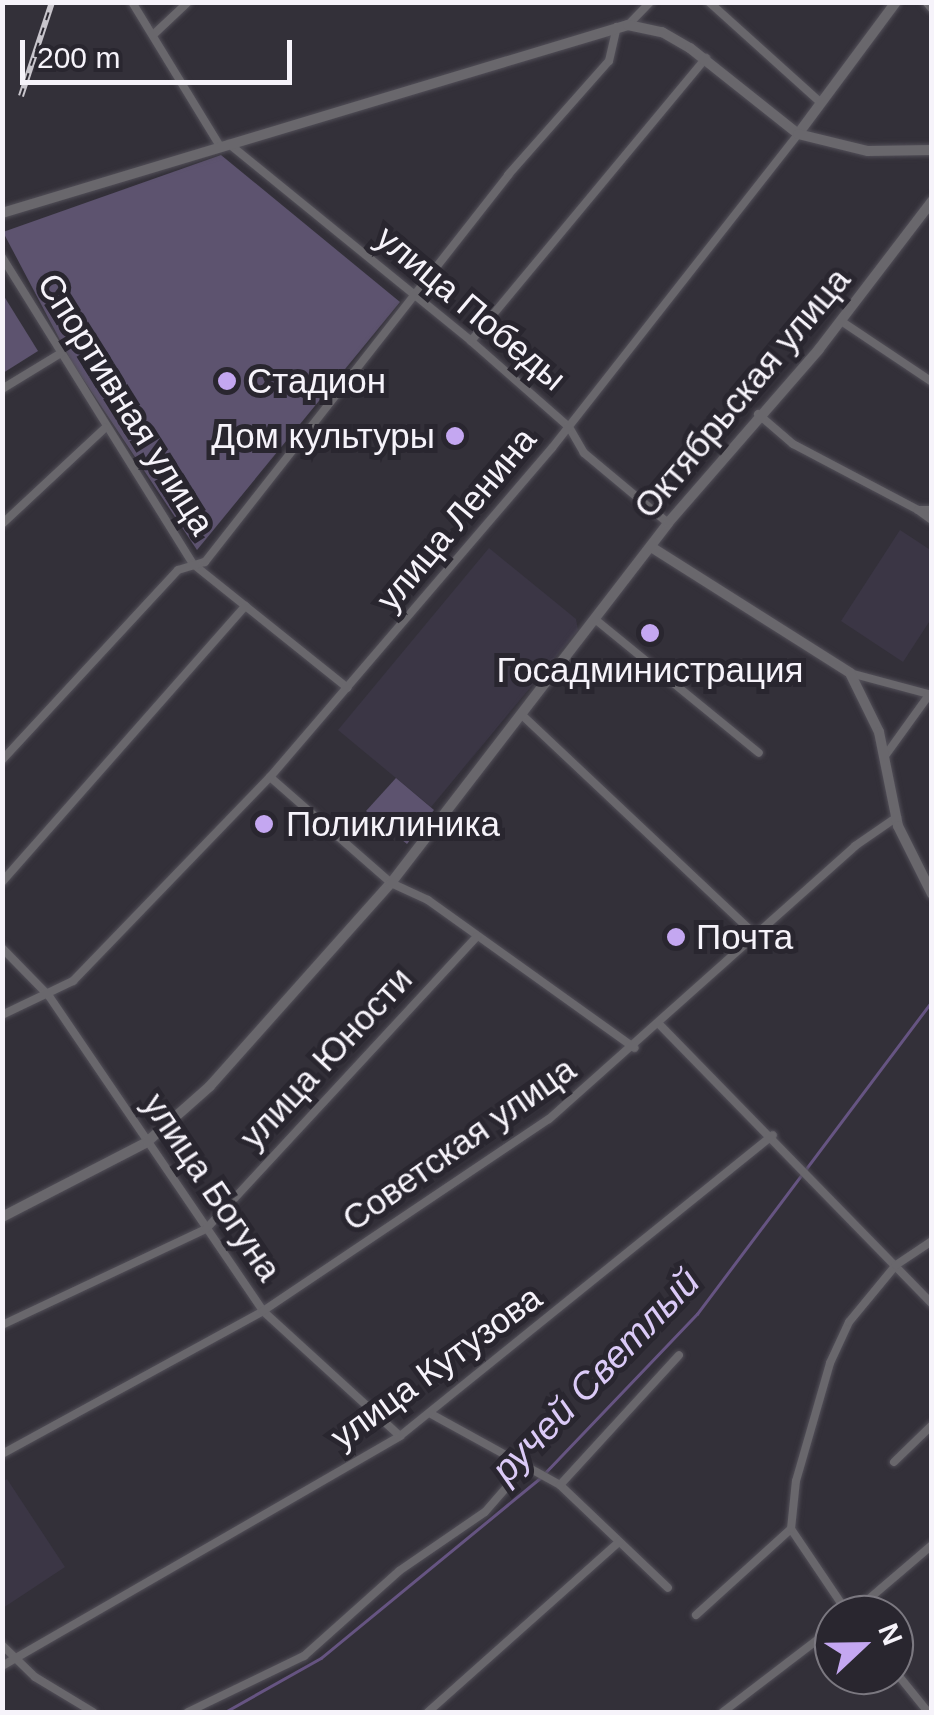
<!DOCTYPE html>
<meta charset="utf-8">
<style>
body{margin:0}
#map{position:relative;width:934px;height:1715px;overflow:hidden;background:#333039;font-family:Helvetica,sans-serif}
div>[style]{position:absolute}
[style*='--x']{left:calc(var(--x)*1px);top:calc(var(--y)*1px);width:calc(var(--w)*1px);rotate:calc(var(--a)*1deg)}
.built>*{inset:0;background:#3b3645}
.green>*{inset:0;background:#5d536f}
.stream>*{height:2.5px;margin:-1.25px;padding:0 1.25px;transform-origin:1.25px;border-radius:1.25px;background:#665482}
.roads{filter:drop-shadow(0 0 2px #524f58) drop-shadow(0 0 2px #524f58)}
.minor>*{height:8px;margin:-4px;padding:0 4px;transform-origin:4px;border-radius:4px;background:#69676c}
.tertiary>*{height:10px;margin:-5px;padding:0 5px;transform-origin:5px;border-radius:5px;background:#69676c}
.rail>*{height:6px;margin-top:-3px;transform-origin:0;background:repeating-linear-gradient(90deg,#29262f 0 8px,#c8c5cc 0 16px);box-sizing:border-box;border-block:2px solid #c8c5cc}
.dots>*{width:28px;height:28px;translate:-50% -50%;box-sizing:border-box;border:5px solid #29262f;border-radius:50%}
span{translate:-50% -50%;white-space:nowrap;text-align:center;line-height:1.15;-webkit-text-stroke:10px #29262f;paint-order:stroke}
.street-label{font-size:35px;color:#f6f3fa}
.poi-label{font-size:35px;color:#f6f3fa}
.left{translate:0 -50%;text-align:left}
.right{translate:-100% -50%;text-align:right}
.water-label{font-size:38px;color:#dbcaf7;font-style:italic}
.frame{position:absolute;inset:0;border:5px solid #f6f3fa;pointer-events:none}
.north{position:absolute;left:814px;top:1595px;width:100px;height:100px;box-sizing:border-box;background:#29262f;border:2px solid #7b7880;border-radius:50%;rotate:68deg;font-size:28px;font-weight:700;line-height:40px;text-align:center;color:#f6f3fa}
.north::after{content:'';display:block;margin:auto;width:35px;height:45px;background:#c4a7f1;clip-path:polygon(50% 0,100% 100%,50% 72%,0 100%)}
.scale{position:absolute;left:20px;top:40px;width:272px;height:45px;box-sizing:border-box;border:5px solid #f6f3fa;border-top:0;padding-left:12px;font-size:30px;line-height:35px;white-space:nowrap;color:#f6f3fa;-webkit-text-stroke:8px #29262f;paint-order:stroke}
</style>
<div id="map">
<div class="built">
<div style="clip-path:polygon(900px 530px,932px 551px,931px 619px,903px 662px,841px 621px)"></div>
<div style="clip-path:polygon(489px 548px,576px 619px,578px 630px,431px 807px,338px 730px)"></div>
<div style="clip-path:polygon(7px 1479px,65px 1567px,3px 1608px,2px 1482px)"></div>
</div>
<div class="green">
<div style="clip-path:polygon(221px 155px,400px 302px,197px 550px,71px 361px,3px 232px)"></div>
<div style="clip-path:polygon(2px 293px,38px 351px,3px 373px,2px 373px)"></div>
<div style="clip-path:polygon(396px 778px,434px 810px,407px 844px,366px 811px)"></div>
</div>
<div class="stream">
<div style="--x:225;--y:1712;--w:110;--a:-29.4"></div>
<div style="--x:321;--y:1658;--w:285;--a:-39.4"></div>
<div style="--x:541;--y:1477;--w:226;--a:-46.3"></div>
<div style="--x:697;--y:1314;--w:391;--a:-53.1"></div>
</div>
<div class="roads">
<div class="minor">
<div style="--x:132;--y:2;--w:169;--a:58.6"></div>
<div style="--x:709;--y:2;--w:148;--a:42"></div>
<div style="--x:926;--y:2;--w:9;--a:49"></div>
<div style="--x:628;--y:25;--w:32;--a:-46"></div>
<div style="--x:153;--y:35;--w:48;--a:-43.3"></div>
<div style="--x:229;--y:144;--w:312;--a:39.1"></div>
<div style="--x:471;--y:341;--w:130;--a:41.3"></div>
<div style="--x:569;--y:427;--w:30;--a:60"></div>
<div style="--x:584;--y:453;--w:109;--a:39.8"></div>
<div style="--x:2;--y:257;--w:362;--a:58.1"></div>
<div style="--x:193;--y:564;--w:198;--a:38.7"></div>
<div style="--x:841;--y:321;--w:110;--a:33.8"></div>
<div style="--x:471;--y:341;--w:368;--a:-50.3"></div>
<div style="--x:2;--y:389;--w:69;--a:-31.4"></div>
<div style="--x:758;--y:414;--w:46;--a:40.6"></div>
<div style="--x:793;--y:444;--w:141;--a:27.8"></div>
<div style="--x:918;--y:510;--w:14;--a:0"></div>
<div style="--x:918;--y:510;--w:17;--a:36"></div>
<div style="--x:2;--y:524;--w:141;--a:-43"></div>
<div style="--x:596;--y:620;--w:210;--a:39.2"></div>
<div style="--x:850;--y:673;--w:85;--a:15"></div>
<div style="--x:522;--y:715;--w:319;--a:43.3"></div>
<div style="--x:885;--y:756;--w:75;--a:-54.2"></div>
<div style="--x:2;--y:760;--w:259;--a:-47.2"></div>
<div style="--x:178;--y:570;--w:28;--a:-17"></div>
<div style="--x:205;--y:562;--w:492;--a:-51.9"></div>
<div style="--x:508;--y:175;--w:152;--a:-48.5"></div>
<div style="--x:609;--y:61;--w:35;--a:-77"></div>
<div style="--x:270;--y:777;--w:161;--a:41.2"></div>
<div style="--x:391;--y:883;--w:41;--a:24.7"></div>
<div style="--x:428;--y:900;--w:254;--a:35.6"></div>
<div style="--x:2;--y:882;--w:368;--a:-48.6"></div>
<div style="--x:2;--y:948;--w:67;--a:45.6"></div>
<div style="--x:49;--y:996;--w:381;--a:55.8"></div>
<div style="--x:263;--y:1311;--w:185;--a:42.4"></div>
<div style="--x:2;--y:1015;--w:79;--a:-25.6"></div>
<div style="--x:73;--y:981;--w:284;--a:-46"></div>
<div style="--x:270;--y:777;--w:433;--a:-49.4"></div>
<div style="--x:552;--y:448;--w:399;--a:-51.9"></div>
<div style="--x:660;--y:1025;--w:390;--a:45.7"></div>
<div style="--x:2;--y:1325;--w:225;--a:-25.2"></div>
<div style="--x:206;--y:1229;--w:399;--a:-47.2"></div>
<div style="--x:431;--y:1414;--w:147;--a:28.8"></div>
<div style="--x:560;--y:1485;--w:149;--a:43.6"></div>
<div style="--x:2;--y:1454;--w:298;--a:-28.7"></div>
<div style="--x:263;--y:1311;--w:344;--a:-33.9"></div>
<div style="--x:549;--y:1119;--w:410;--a:-41.7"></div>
<div style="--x:855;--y:846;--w:51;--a:-34.6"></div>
<div style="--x:894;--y:1462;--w:53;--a:-44.2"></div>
<div style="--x:560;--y:1485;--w:176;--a:-47.5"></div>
<div style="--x:696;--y:1615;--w:128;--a:-42.2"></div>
<div style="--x:849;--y:1615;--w:104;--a:-124"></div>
<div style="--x:791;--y:1529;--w:48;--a:-84.1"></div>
<div style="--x:796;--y:1481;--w:123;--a:-73.9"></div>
<div style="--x:830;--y:1363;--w:45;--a:-65.1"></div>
<div style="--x:849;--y:1322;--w:74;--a:-50.5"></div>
<div style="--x:896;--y:1265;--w:43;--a:-33.7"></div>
<div style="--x:850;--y:1615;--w:108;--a:-40.5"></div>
<div style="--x:2;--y:1645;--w:46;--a:44.1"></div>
<div style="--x:35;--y:1677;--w:68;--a:31.1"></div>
<div style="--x:2;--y:1666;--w:460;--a:-30"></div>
<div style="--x:400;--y:1436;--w:479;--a:-38.9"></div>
<div style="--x:894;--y:1670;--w:54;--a:51"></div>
<div style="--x:188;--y:1712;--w:129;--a:-25.8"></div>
<div style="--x:304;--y:1656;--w:127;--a:-41.8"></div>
<div style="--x:399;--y:1571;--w:104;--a:-34.5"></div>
<div style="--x:485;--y:1512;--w:38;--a:-49"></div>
<div style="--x:510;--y:1483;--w:26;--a:-72"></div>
<div style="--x:428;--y:1712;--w:256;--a:-41.7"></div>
<div style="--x:723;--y:1712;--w:140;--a:-37.4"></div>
</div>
<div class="tertiary">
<div style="--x:798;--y:134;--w:164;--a:-53.4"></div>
<div style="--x:2;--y:213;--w:654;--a:-16.72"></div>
<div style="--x:628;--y:25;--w:35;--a:12"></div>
<div style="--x:662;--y:32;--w:32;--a:30"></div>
<div style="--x:690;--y:48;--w:138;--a:38.5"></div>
<div style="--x:798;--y:134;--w:72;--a:13.7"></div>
<div style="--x:868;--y:151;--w:64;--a:-0.9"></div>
<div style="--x:651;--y:547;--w:236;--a:32.3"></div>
<div style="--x:850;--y:673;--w:66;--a:63.8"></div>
<div style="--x:879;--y:732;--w:96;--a:78.6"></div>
<div style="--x:898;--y:826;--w:76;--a:63.4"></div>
<div style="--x:2;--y:1217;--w:163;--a:-27.3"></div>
<div style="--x:147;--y:1142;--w:84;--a:-41.6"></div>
<div style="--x:210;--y:1086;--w:272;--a:-48.3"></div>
<div style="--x:391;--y:883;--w:454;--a:-52.4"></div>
<div style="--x:668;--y:523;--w:230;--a:-49"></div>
<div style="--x:819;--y:349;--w:186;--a:-52.6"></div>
</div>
</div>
<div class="rail">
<div style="--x:21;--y:96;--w:99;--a:-71.7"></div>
</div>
<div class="dots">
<div style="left:227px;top:381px;background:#c4a7f1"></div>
<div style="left:455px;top:436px;background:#c4a7f1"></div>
<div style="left:650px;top:633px;background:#c4a7f1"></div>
<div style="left:264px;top:824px;background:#c4a7f1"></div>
<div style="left:676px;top:937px;background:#c4a7f1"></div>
</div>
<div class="street-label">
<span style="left:471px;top:308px;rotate:40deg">улица Победы</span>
<span style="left:742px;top:393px;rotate:-50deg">Октябрьская улица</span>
<span style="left:126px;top:404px;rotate:58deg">Спортивная улица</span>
<span style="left:456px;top:519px;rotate:-50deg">улица Ленина</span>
<span style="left:326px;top:1058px;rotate:-47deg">улица Юности</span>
<span style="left:459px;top:1144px;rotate:-35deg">Советская улица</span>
<span style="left:212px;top:1187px;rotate:56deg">улица Богуна</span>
<span style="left:436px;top:1367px;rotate:-36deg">улица Кутузова</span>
</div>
<div class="poi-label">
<span class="left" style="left:247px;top:381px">Стадион</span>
<span class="right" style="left:435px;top:436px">Дом культуры</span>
<span style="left:650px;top:670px">Госадминистрация</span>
<span class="left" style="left:286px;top:824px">Поликлиника</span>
<span class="left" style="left:696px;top:937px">Почта</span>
</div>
<div class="water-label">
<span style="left:596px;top:1376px;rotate:-46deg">ручей Светлый</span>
</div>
<div class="frame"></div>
<div class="north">N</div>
<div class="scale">200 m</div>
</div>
